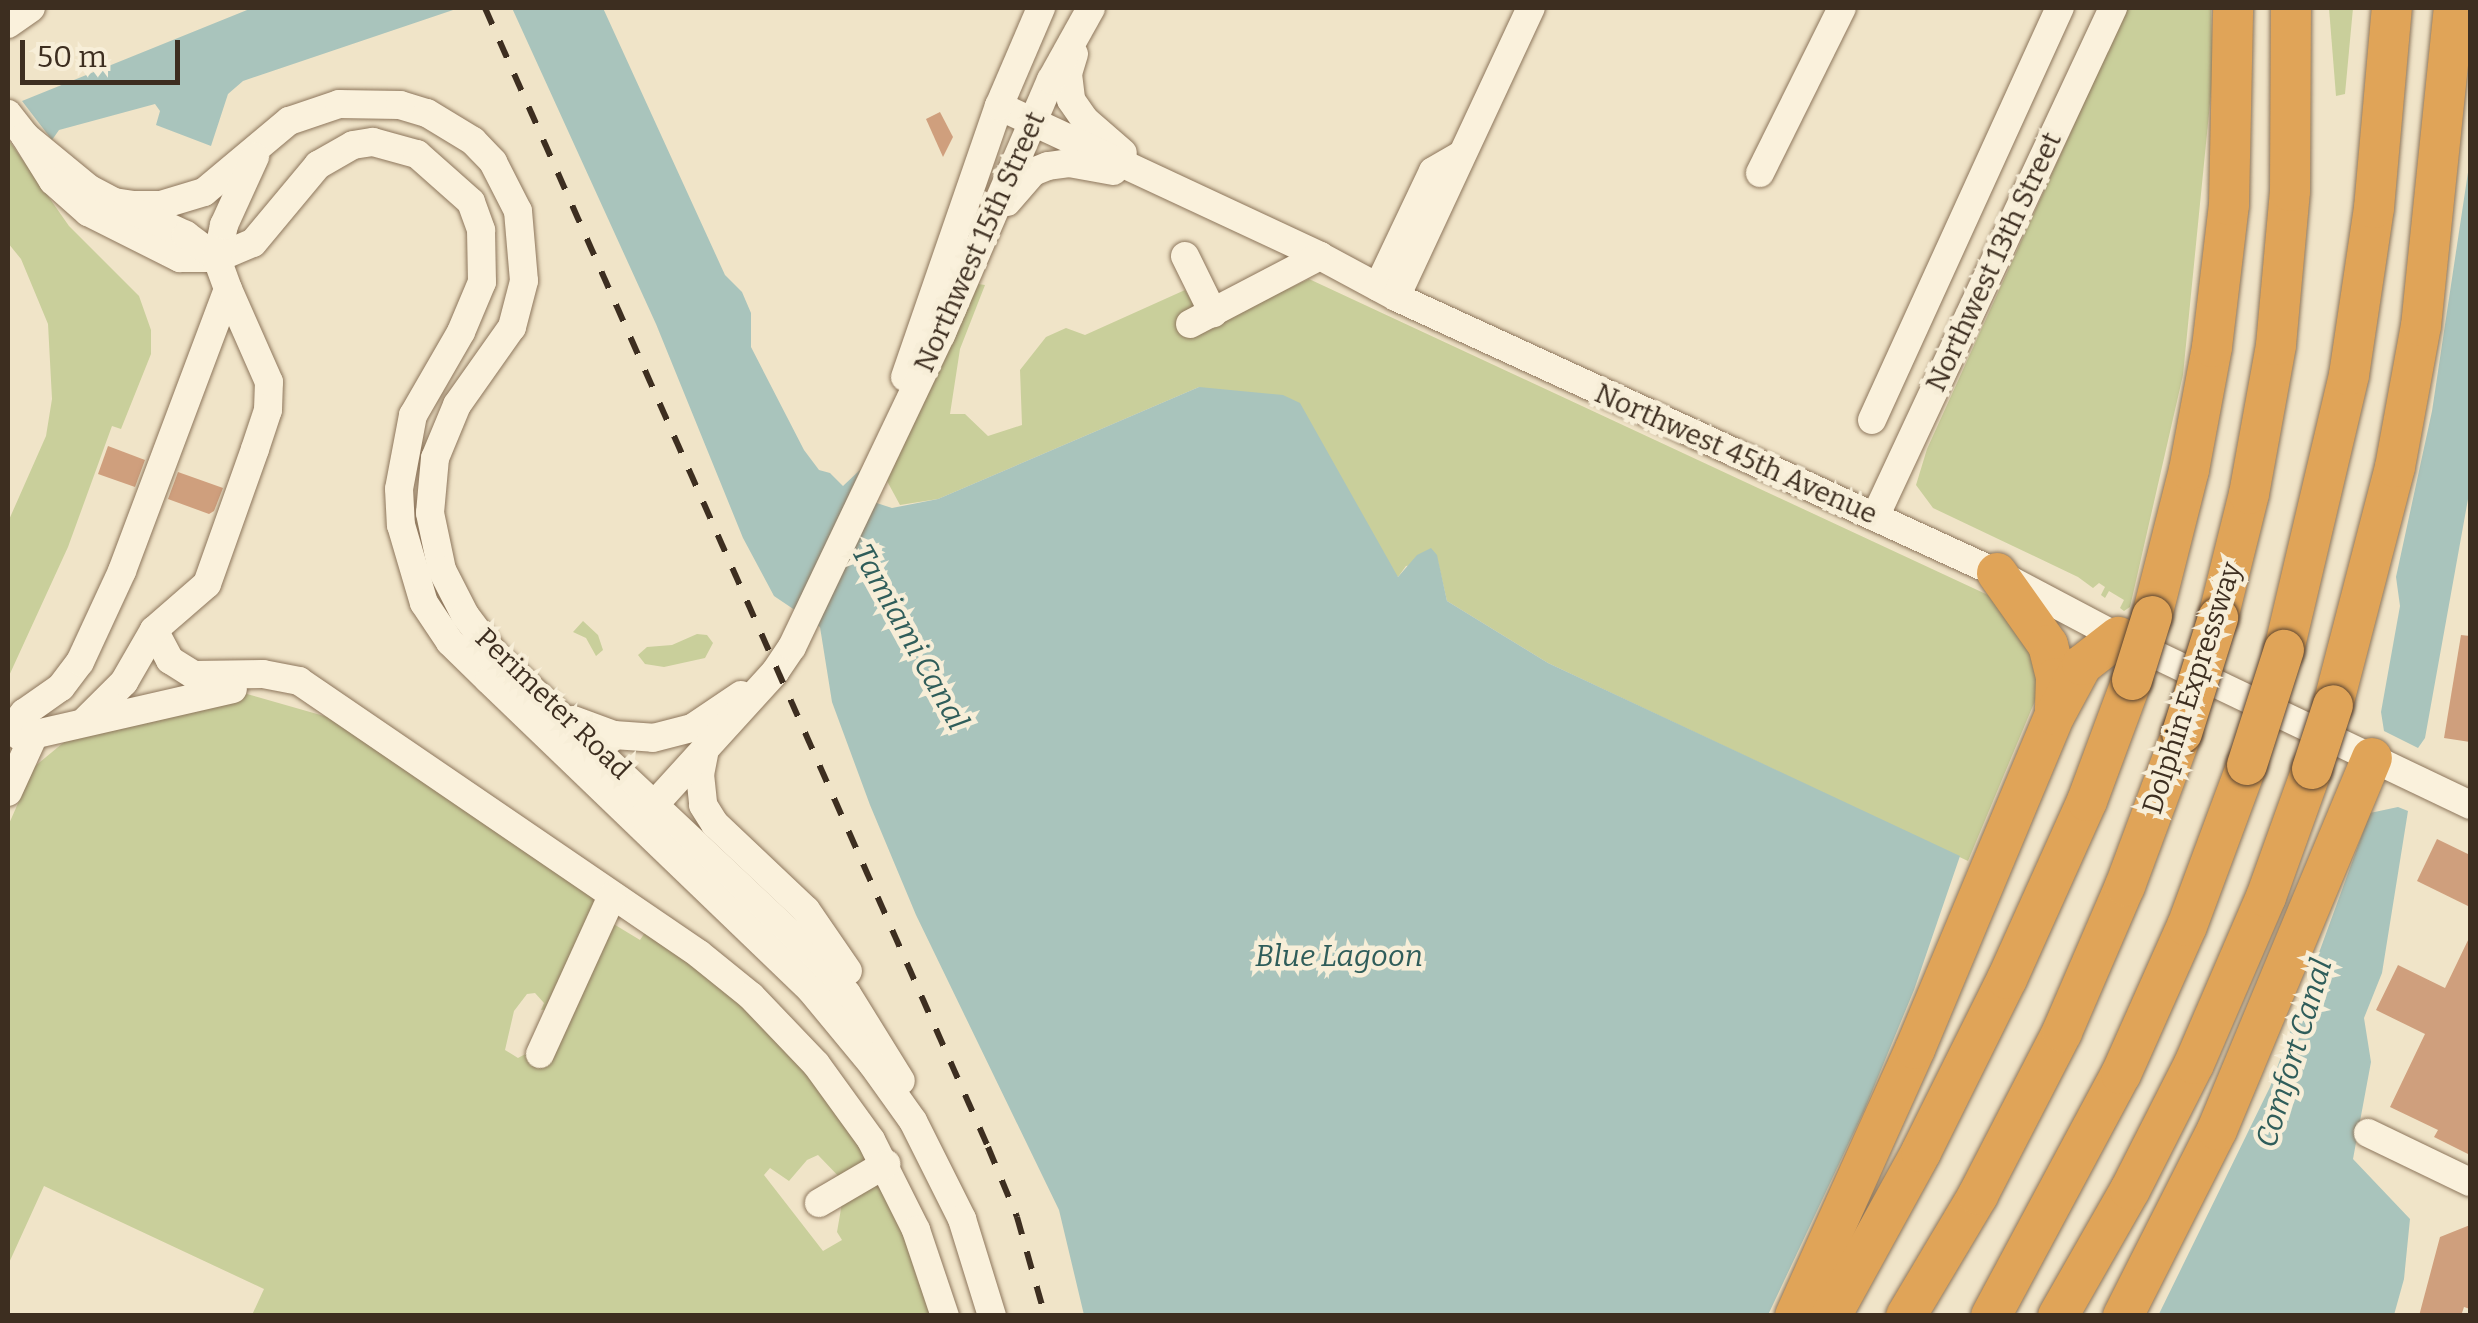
<!DOCTYPE html>
<style>
body{margin:0}
#map{position:relative;width:2478px;height:1323px;overflow:hidden;background:#f0e4c8;font-family:Bitter,serif}
div>[style]{position:absolute}
[style*='--x']{left:calc(var(--x)*1px);top:calc(var(--y)*1px);width:calc(var(--w)*1px);rotate:calc(var(--a)*1deg)}
.green>*{inset:0;background:#c9cf9b}
.water>*{inset:0;background:#a9c4bc}
.building>*{inset:0;background:#cf9f7d}
.roads{filter:drop-shadow(0 0 2px #8d765c) drop-shadow(0 0 2px #8d765c)}
.minor>*{height:28px;margin:-14px;padding:0 14px;transform-origin:14px;border-radius:14px;background:#faf1dc}
.highway>*{height:40px;margin:-20px;padding:0 20px;transform-origin:20px;border-radius:20px;background:#e0a458}
.rail>*{height:6px;margin-top:-3px;transform-origin:0;background:repeating-linear-gradient(90deg,#3d2e20 0 18px,transparent 0 36px)}
.bridges{filter:drop-shadow(0 0 2px #5b4430) drop-shadow(0 0 2px #5b4430)}
.highway-bridge>*{height:40px;margin:-20px;padding:0 20px;transform-origin:20px;border-radius:20px;background:#e0a458}
span{translate:-50% -50%;white-space:nowrap;text-align:center;line-height:1.15;-webkit-text-stroke:9px #f7eed8;paint-order:stroke}
.street-label{font-size:28px;color:#3d2e20}
.water-label{font-size:30px;color:#2f5d5a;font-style:italic}
.frame{position:absolute;inset:0;border:10px solid #3d2e20;pointer-events:none}
.scale{position:absolute;left:20px;top:40px;width:160px;height:45px;box-sizing:border-box;border:5px solid #3d2e20;border-top:0;padding-left:12px;font-size:30px;line-height:35px;white-space:nowrap;color:#3d2e20;-webkit-text-stroke:8px #f7eed8;paint-order:stroke}
</style>
<div id="map">
<div class="green">
<div style="clip-path:polygon(2127px 8px,2211px 8px,2213px 73px,2183px 375px,2130px 607px,2124px 611px,2120px 608px,2124px 600px,2109px 591px,2105px 598px,2101px 595px,2105px 587px,2099px 583px,2093px 588px,2078px 577px,1933px 508px,1916px 485px,1927px 449px)"></div>
<div style="clip-path:polygon(2329px 8px,2353px 8px,2345px 94px,2336px 96px)"></div>
<div style="clip-path:polygon(8px 139px,69px 226px,139px 296px,151px 330px,151px 354px,121px 429px,112px 426px,68px 547px,8px 678px,8px 522px,46px 436px,52px 399px,48px 324px,21px 259px,8px 243px)"></div>
<div style="clip-path:polygon(1309px 279px,1988px 595px,2012px 612px,2039px 672px,2037px 696px,1968px 861px,1548px 663px,1447px 601px,1438px 562px,1406px 566px,1398px 577px,1199px 387px,938px 499px,900px 505px,887px 481px,978px 284px,985px 285px,960px 349px,950px 414px,965px 414px,988px 436px,1022px 425px,1020px 370px,1046px 337px,1066px 328px,1085px 335px,1185px 290px,1193px 304px,1194px 333px)"></div>
<div style="clip-path:polygon(583px 621px,598px 635px,603px 650px,596px 656px,586px 638px,573px 632px)"></div>
<div style="clip-path:polygon(697px 634px,707px 635px,713px 643px,705px 658px,664px 667px,645px 664px,638px 655px,647px 647px,672px 645px)"></div>
<div style="clip-path:polygon(247px 694px,331px 718px,590px 895px,595px 902px,550px 1009px,541px 1010px,544px 1003px,535px 993px,527px 994px,514px 1011px,505px 1050px,518px 1058px,531px 1051px,607px 920px,640px 940px,646px 931px,708px 976px,798px 1058px,868px 1159px,845px 1183px,818px 1155px,807px 1160px,789px 1181px,770px 1168px,764px 1175px,823px 1251px,842px 1240px,837px 1232px,843px 1197px,879px 1179px,910px 1246px,931px 1315px,252px 1315px,264px 1289px,44px 1186px,8px 1265px,8px 826px,34px 767px,69px 738px,186px 705px)"></div>
</div>
<div class="water">
<div style="clip-path:polygon(252px 8px,459px 8px,243px 81px,228px 94px,211px 146px,156px 125px,160px 111px,155px 104px,59px 130px,52px 140px,22px 101px)"></div>
<div style="clip-path:polygon(512px 8px,603px 8px,725px 275px,742px 292px,751px 313px,751px 347px,804px 450px,819px 470px,830px 473px,843px 486px,861px 469px,849px 494px,892px 508px,938px 499px,1199px 387px,1283px 395px,1300px 403px,1398px 577px,1417px 555px,1431px 548px,1437px 555px,1447px 601px,1548px 663px,1960px 856px,1914px 990px,1864px 1111px,1768px 1315px,1084px 1315px,1059px 1210px,916px 915px,870px 805px,832px 702px,820px 627px,774px 596px,743px 538px,656px 324px)"></div>
<div style="clip-path:polygon(2470px 159px,2470px 488px,2425px 738px,2418px 748px,2384px 731px,2381px 712px,2400px 606px,2396px 577px,2432px 411px)"></div>
<div style="clip-path:polygon(2398px 807px,2408px 811px,2382px 973px,2364px 1018px,2371px 1062px,2353px 1159px,2410px 1219px,2404px 1279px,2394px 1315px,2158px 1316px,2270px 1087px,2370px 813px)"></div>
</div>
<div class="building">
<div style="clip-path:polygon(940px 112px,953px 137px,943px 157px,926px 119px)"></div>
<div style="clip-path:polygon(108px 446px,145px 460px,135px 487px,98px 474px)"></div>
<div style="clip-path:polygon(178px 472px,223px 488px,214px 511px,209px 514px,168px 499px)"></div>
<div style="clip-path:polygon(2461px 635px,2470px 636px,2470px 742px,2444px 738px)"></div>
<div style="clip-path:polygon(2437px 839px,2470px 855px,2470px 907px,2417px 881px)"></div>
<div style="clip-path:polygon(2470px 936px,2470px 1155px,2434px 1137px,2438px 1130px,2390px 1107px,2425px 1034px,2376px 1010px,2398px 965px,2445px 988px)"></div>
<div style="clip-path:polygon(2470px 1225px,2470px 1309px,2464px 1307px,2461px 1316px,2419px 1316px,2440px 1237px)"></div>
</div>
<div class="roads">
<div class="minor">
<div style="--x:8;--y:24;--w:28;--a:-35"></div>
<div style="--x:1074;--y:54;--w:21;--a:107"></div>
<div style="--x:1068;--y:74;--w:26;--a:83"></div>
<div style="--x:1071;--y:100;--w:24;--a:55"></div>
<div style="--x:1085;--y:120;--w:50;--a:41"></div>
<div style="--x:999;--y:106;--w:354;--a:25"></div>
<div style="--x:1320;--y:256;--w:86;--a:28.3"></div>
<div style="--x:1396;--y:297;--w:661;--a:24.67"></div>
<div style="--x:1997;--y:573;--w:137;--a:27.9"></div>
<div style="--x:2118;--y:637;--w:390;--a:25.5"></div>
<div style="--x:8;--y:114;--w:28;--a:52"></div>
<div style="--x:25;--y:136;--w:82;--a:39.5"></div>
<div style="--x:88;--y:188;--w:30;--a:28"></div>
<div style="--x:114;--y:202;--w:20;--a:9"></div>
<div style="--x:134;--y:205;--w:27;--a:0"></div>
<div style="--x:161;--y:205;--w:45;--a:-16.8"></div>
<div style="--x:204;--y:192;--w:111;--a:-39.9"></div>
<div style="--x:289;--y:121;--w:53;--a:-18.8"></div>
<div style="--x:339;--y:104;--w:61;--a:0.9"></div>
<div style="--x:400;--y:105;--w:28;--a:17"></div>
<div style="--x:427;--y:113;--w:54;--a:31.3"></div>
<div style="--x:473;--y:141;--w:29;--a:46"></div>
<div style="--x:493;--y:162;--w:55;--a:63"></div>
<div style="--x:518;--y:211;--w:70;--a:85.1"></div>
<div style="--x:524;--y:281;--w:48;--a:104.6"></div>
<div style="--x:512;--y:327;--w:95;--a:125.2"></div>
<div style="--x:457;--y:405;--w:57;--a:112.5"></div>
<div style="--x:435;--y:458;--w:55;--a:95.2"></div>
<div style="--x:430;--y:513;--w:58;--a:78.1"></div>
<div style="--x:442;--y:570;--w:51;--a:62.9"></div>
<div style="--x:465;--y:615;--w:50;--a:53.1"></div>
<div style="--x:495;--y:655;--w:448;--a:43.3"></div>
<div style="--x:821;--y:962;--w:41;--a:50.9"></div>
<div style="--x:847;--y:994;--w:102;--a:58.2"></div>
<div style="--x:25;--y:136;--w:53;--a:58.1"></div>
<div style="--x:53;--y:181;--w:47;--a:41.5"></div>
<div style="--x:88;--y:212;--w:103;--a:26.6"></div>
<div style="--x:180;--y:258;--w:37;--a:0"></div>
<div style="--x:217;--y:258;--w:39;--a:-23"></div>
<div style="--x:253;--y:243;--w:102;--a:-50.2"></div>
<div style="--x:318;--y:165;--w:40;--a:-29.7"></div>
<div style="--x:353;--y:145;--w:20;--a:-9"></div>
<div style="--x:373;--y:142;--w:46;--a:15.3"></div>
<div style="--x:417;--y:154;--w:72;--a:41.6"></div>
<div style="--x:471;--y:202;--w:30;--a:70"></div>
<div style="--x:481;--y:230;--w:52;--a:88.9"></div>
<div style="--x:482;--y:282;--w:54;--a:112.8"></div>
<div style="--x:461;--y:332;--w:96;--a:120"></div>
<div style="--x:413;--y:415;--w:75;--a:100.7"></div>
<div style="--x:399;--y:489;--w:36;--a:87"></div>
<div style="--x:401;--y:525;--w:81;--a:73.6"></div>
<div style="--x:424;--y:603;--w:47;--a:56.3"></div>
<div style="--x:450;--y:642;--w:54;--a:44.3"></div>
<div style="--x:489;--y:680;--w:447;--a:43.9"></div>
<div style="--x:811;--y:990;--w:97;--a:50.4"></div>
<div style="--x:873;--y:1065;--w:69;--a:54.5"></div>
<div style="--x:913;--y:1121;--w:110;--a:63.4"></div>
<div style="--x:962;--y:1219;--w:102;--a:72.8"></div>
<div style="--x:1760;--y:173;--w:184;--a:-63.6"></div>
<div style="--x:1007;--y:202;--w:40;--a:-49"></div>
<div style="--x:1033;--y:172;--w:16;--a:-22"></div>
<div style="--x:1048;--y:166;--w:21;--a:-8"></div>
<div style="--x:1069;--y:163;--w:45;--a:10.3"></div>
<div style="--x:127;--y:208;--w:65;--a:24.6"></div>
<div style="--x:186;--y:235;--w:39;--a:37"></div>
<div style="--x:1185;--y:256;--w:64;--a:63.8"></div>
<div style="--x:1378;--y:287;--w:128;--a:-64.6"></div>
<div style="--x:1433;--y:171;--w:30;--a:-30"></div>
<div style="--x:1396;--y:297;--w:319;--a:-65"></div>
<div style="--x:1190;--y:324;--w:147;--a:-27.6"></div>
<div style="--x:905;--y:377;--w:287;--a:-70.9"></div>
<div style="--x:999;--y:106;--w:107;--a:-66.8"></div>
<div style="--x:1872;--y:420;--w:453;--a:-65.5"></div>
<div style="--x:1875;--y:517;--w:562;--a:-64.94"></div>
<div style="--x:154;--y:630;--w:34;--a:62"></div>
<div style="--x:170;--y:660;--w:28;--a:32"></div>
<div style="--x:194;--y:675;--w:69;--a:-0.8"></div>
<div style="--x:263;--y:674;--w:37;--a:11"></div>
<div style="--x:299;--y:681;--w:484;--a:34.3"></div>
<div style="--x:699;--y:954;--w:67;--a:38.9"></div>
<div style="--x:751;--y:996;--w:94;--a:46.3"></div>
<div style="--x:816;--y:1064;--w:94;--a:54.1"></div>
<div style="--x:871;--y:1140;--w:101;--a:63.4"></div>
<div style="--x:916;--y:1230;--w:91;--a:71.4"></div>
<div style="--x:86;--y:720;--w:54;--a:-45"></div>
<div style="--x:124;--y:682;--w:60;--a:-60"></div>
<div style="--x:154;--y:630;--w:70;--a:-41"></div>
<div style="--x:207;--y:584;--w:143;--a:-70.4"></div>
<div style="--x:255;--y:449;--w:41;--a:-71.6"></div>
<div style="--x:268;--y:410;--w:28;--a:-88"></div>
<div style="--x:269;--y:382;--w:102;--a:-113.8"></div>
<div style="--x:573;--y:720;--w:44;--a:20.1"></div>
<div style="--x:614;--y:735;--w:39;--a:4"></div>
<div style="--x:653;--y:738;--w:40;--a:-14.4"></div>
<div style="--x:692;--y:728;--w:59;--a:-34"></div>
<div style="--x:8;--y:728;--w:14;--a:34"></div>
<div style="--x:20;--y:736;--w:12;--a:-5"></div>
<div style="--x:32;--y:735;--w:206;--a:-12.9"></div>
<div style="--x:11;--y:729;--w:21;--a:-51"></div>
<div style="--x:24;--y:713;--w:45;--a:-35.1"></div>
<div style="--x:61;--y:687;--w:31;--a:-53"></div>
<div style="--x:80;--y:662;--w:100;--a:-65.2"></div>
<div style="--x:122;--y:571;--w:301;--a:-69.4"></div>
<div style="--x:228;--y:289;--w:33;--a:-110"></div>
<div style="--x:217;--y:258;--w:34;--a:-78"></div>
<div style="--x:224;--y:225;--w:75;--a:-65.5"></div>
<div style="--x:705;--y:749;--w:25;--a:101"></div>
<div style="--x:700;--y:774;--w:31;--a:84"></div>
<div style="--x:703;--y:805;--w:22;--a:58"></div>
<div style="--x:715;--y:824;--w:125;--a:43.4"></div>
<div style="--x:806;--y:910;--w:74;--a:55.5"></div>
<div style="--x:8;--y:792;--w:63;--a:-65.5"></div>
<div style="--x:644;--y:816;--w:195;--a:-47.7"></div>
<div style="--x:775;--y:672;--w:30;--a:-56"></div>
<div style="--x:792;--y:647;--w:346;--a:-64.5"></div>
<div style="--x:941;--y:335;--w:278;--a:-66.7"></div>
<div style="--x:1051;--y:80;--w:82;--a:-60.9"></div>
<div style="--x:540;--y:1054;--w:174;--a:-65.5"></div>
<div style="--x:2368;--y:1133;--w:113;--a:25.7"></div>
<div style="--x:819;--y:1203;--w:78;--a:-30.2"></div>
</div>
<div class="highway">
<div style="--x:1997;--y:573;--w:88;--a:54.7"></div>
<div style="--x:2048;--y:645;--w:34;--a:76"></div>
<div style="--x:2056;--y:678;--w:32;--a:92"></div>
<div style="--x:2152;--y:616;--w:151;--a:-75.8"></div>
<div style="--x:2189;--y:470;--w:125;--a:-79.4"></div>
<div style="--x:2212;--y:347;--w:143;--a:-83.2"></div>
<div style="--x:2229;--y:205;--w:197;--a:-88.8"></div>
<div style="--x:2218;--y:618;--w:128;--a:-76"></div>
<div style="--x:2249;--y:494;--w:151;--a:-79.7"></div>
<div style="--x:2276;--y:345;--w:155;--a:-84.8"></div>
<div style="--x:2290;--y:191;--w:183;--a:-89.7"></div>
<div style="--x:2284;--y:650;--w:283;--a:-76.7"></div>
<div style="--x:2349;--y:375;--w:169;--a:-81.5"></div>
<div style="--x:2374;--y:208;--w:201;--a:-84.9"></div>
<div style="--x:2333;--y:705;--w:246;--a:-75.4"></div>
<div style="--x:2395;--y:467;--w:143;--a:-79.6"></div>
<div style="--x:2421;--y:326;--w:320;--a:-84.1"></div>
<div style="--x:1795;--y:1316;--w:293;--a:-65.8"></div>
<div style="--x:1915;--y:1049;--w:362;--a:-67.3"></div>
<div style="--x:2055;--y:715;--w:57;--a:-61.6"></div>
<div style="--x:2082;--y:665;--w:46;--a:-37.9"></div>
<div style="--x:1831;--y:1316;--w:187;--a:-61.2"></div>
<div style="--x:1921;--y:1152;--w:193;--a:-63.6"></div>
<div style="--x:2007;--y:979;--w:195;--a:-65.8"></div>
<div style="--x:2087;--y:801;--w:129;--a:-69.6"></div>
<div style="--x:1906;--y:1316;--w:141;--a:-59.2"></div>
<div style="--x:1978;--y:1195;--w:183;--a:-62.7"></div>
<div style="--x:2062;--y:1032;--w:159;--a:-66.7"></div>
<div style="--x:2125;--y:886;--w:163;--a:-69.6"></div>
<div style="--x:1991;--y:1316;--w:275;--a:-61.8"></div>
<div style="--x:2121;--y:1074;--w:162;--a:-66"></div>
<div style="--x:2187;--y:926;--w:172;--a:-69.6"></div>
<div style="--x:2058;--y:1316;--w:145;--a:-60.3"></div>
<div style="--x:2130;--y:1190;--w:141;--a:-63.1"></div>
<div style="--x:2194;--y:1064;--w:182;--a:-66.7"></div>
<div style="--x:2266;--y:897;--w:136;--a:-70.2"></div>
<div style="--x:2123;--y:1316;--w:208;--a:-63.2"></div>
<div style="--x:2217;--y:1130;--w:403;--a:-67.4"></div>
</div>
</div>
<div class="rail">
<div style="--x:485;--y:8;--w:1245;--a:66.17"></div>
<div style="--x:988;--y:1147;--w:76;--a:67.5"></div>
<div style="--x:1017;--y:1217;--w:103;--a:74.2"></div>
</div>
<div class="bridges">
<div class="highway-bridge">
<div style="--x:2132;--y:680;--w:67;--a:-72.6"></div>
<div style="--x:2182;--y:733;--w:121;--a:-72.6"></div>
<div style="--x:2247;--y:765;--w:121;--a:-72.2"></div>
<div style="--x:2312;--y:769;--w:67;--a:-71.8"></div>
</div>
</div>
<div class="street-label">
<span style="left:980px;top:242px;rotate:-66deg">Northwest 15th Street</span>
<span style="left:1994px;top:262px;rotate:-65deg">Northwest 13th Street</span>
<span style="left:1736px;top:454px;rotate:24deg">Northwest 45th Avenue</span>
<span style="left:2192px;top:688px;rotate:-72deg">Dolphin Expressway</span>
<span style="left:553px;top:704px;rotate:44deg">Perimeter Road</span>
</div>
<div class="water-label">
<span style="left:910px;top:637px;rotate:61deg">Tamiami Canal</span>
<span style="left:1339px;top:956px">Blue Lagoon</span>
<span style="left:2294px;top:1053px;rotate:-73deg">Comfort Canal</span>
</div>
<div class="frame"></div>
<div class="scale">50 m</div>
</div>
